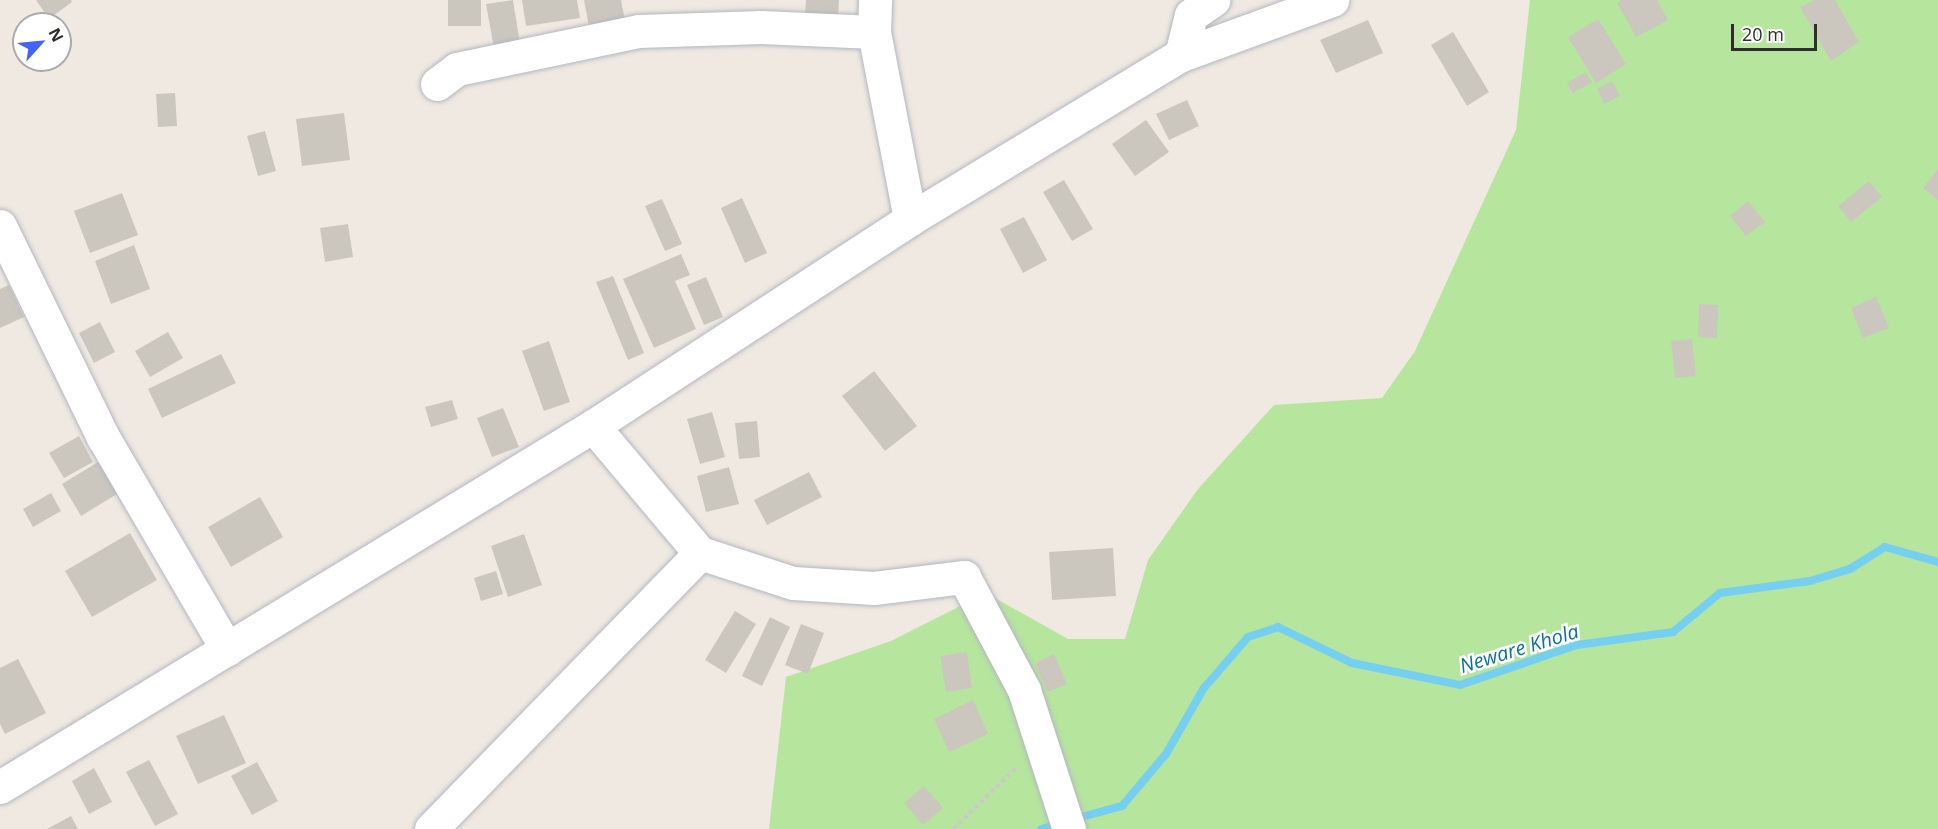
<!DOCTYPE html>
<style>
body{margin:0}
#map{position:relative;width:1938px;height:829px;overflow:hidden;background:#efe9e1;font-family:"Open Sans",sans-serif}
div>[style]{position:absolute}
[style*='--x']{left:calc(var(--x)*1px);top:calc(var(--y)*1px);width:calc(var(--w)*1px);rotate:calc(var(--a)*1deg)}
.green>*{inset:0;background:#b6e59e}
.stream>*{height:8px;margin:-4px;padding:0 4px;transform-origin:4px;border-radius:4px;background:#75cff0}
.building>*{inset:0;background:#cbc7bf}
.path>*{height:4px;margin-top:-2px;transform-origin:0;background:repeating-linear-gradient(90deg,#c9c9c9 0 4.5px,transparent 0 7.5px)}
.roads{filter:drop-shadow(0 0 2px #b4b7c1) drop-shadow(0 0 2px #b4b7c1)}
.minor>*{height:33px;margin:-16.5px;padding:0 16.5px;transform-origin:16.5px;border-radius:16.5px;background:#fff}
span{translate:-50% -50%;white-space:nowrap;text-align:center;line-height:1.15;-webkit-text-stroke:5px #fff;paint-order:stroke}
.water-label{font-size:20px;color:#0d6fa3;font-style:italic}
.north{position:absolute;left:12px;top:12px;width:60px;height:60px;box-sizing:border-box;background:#fff;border:2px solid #ababab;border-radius:50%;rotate:63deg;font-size:16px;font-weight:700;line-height:24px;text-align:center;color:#2e2e2e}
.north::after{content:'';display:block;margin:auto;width:21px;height:27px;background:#4264fb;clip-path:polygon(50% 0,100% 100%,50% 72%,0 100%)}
.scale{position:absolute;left:1731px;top:24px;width:86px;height:27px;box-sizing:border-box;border:3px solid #2e2e2e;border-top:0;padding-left:8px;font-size:18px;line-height:21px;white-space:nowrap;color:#2e2e2e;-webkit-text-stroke:4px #fff;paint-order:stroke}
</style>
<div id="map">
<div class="green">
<div style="clip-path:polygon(1530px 0,1938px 0,1938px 829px,769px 829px,786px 677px,891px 641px,986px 593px,1068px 639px,1125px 639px,1148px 560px,1198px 489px,1274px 405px,1382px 398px,1415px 351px,1516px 130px)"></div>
</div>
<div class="stream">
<div style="--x:1074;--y:819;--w:50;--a:-15.2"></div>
<div style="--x:1122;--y:806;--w:68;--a:-49.8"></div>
<div style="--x:1166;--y:754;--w:76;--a:-60.1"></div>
<div style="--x:1204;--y:688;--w:67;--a:-49.2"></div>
<div style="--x:1248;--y:637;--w:32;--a:-18"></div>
<div style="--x:1278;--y:627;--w:82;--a:25.9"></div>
<div style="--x:1352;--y:663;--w:110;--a:11.5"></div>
<div style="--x:1460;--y:685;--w:124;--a:-18.9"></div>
<div style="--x:1577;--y:645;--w:97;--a:-7.7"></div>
<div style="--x:1673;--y:632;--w:61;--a:-39.7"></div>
<div style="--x:1720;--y:593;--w:91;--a:-7.6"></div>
<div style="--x:1810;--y:581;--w:42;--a:-16.7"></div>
<div style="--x:1850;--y:569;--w:41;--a:-32.2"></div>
<div style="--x:1885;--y:547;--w:55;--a:15.8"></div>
<div style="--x:1041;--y:829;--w:22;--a:-16"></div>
</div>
<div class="building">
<div style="clip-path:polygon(36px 0,71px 0,72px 2px,49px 19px)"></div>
<div style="clip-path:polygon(448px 0,481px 0,481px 26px,448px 26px)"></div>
<div style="clip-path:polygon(513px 0,521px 50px,495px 54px,486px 4px)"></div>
<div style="clip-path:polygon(522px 0,577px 0,580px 18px,526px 26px)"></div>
<div style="clip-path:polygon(584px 0,621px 0,625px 20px,589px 27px)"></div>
<div style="clip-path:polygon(806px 0,839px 0,838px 16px,805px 15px)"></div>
<div style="clip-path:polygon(1622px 0,1657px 0,1668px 20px,1636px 37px,1617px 3px)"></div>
<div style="clip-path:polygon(1815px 0,1835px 0,1859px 42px,1831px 61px,1800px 7px)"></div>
<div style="clip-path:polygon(1598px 19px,1626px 64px,1596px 83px,1568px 37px)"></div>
<div style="clip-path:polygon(1368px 20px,1383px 53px,1336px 73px,1320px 40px)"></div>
<div style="clip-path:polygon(1453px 32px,1489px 92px,1467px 106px,1431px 45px)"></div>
<div style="clip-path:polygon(1586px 72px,1592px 82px,1573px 93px,1567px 83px)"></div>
<div style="clip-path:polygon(1612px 81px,1620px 96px,1604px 104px,1597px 89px)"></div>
<div style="clip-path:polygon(175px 93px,177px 126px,158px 127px,156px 94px)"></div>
<div style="clip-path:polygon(1187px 100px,1199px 126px,1169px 140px,1156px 114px)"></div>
<div style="clip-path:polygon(344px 113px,350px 160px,302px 166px,296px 119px)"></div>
<div style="clip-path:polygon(1146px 120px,1169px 152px,1135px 176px,1112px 144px)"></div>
<div style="clip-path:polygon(265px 131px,276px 171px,258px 176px,247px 136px)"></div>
<div style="clip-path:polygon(1938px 169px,1938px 200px,1923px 188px)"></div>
<div style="clip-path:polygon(1064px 180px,1093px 229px,1072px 241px,1043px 192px)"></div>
<div style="clip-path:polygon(1869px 181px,1882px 197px,1851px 222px,1838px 206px)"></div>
<div style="clip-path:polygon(122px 193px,138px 235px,90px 253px,74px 211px)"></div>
<div style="clip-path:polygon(742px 198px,767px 253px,745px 263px,721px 208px)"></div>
<div style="clip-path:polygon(662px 199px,682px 244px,665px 251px,645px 206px)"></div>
<div style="clip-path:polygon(1748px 201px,1765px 222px,1746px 236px,1730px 216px)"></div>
<div style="clip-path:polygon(1024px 217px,1047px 260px,1023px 273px,1000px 229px)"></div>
<div style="clip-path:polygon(348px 224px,353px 257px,325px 262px,320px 228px)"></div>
<div style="clip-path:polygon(134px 245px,150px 289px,111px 304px,95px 261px)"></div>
<div style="clip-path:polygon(681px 254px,690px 275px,675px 281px,696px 329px,654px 348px,623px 279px)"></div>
<div style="clip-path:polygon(613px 276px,644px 353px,628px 360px,596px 282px)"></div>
<div style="clip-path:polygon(706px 277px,723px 317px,704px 325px,687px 285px)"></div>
<div style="clip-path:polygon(9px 285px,24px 317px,0 328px,0 289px)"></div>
<div style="clip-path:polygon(1876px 297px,1889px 328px,1863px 338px,1851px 308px)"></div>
<div style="clip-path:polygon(1699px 304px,1718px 305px,1717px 338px,1698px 337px)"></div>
<div style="clip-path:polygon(100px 322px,115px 352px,94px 363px,79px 333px)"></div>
<div style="clip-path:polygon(168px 332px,183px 358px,150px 377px,135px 351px)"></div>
<div style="clip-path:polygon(1692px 339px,1696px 376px,1675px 378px,1671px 341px)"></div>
<div style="clip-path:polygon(549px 341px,570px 402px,544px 411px,522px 351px)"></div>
<div style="clip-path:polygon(221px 354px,236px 383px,162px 418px,148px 389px)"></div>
<div style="clip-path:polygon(874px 371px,917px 426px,885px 451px,842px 396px)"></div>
<div style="clip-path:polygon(452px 400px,458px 419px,431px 427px,425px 407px)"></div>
<div style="clip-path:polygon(503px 408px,519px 447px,492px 457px,477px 418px)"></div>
<div style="clip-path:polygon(712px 412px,725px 457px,700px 464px,687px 419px)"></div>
<div style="clip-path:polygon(757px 421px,760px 457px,739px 459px,735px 423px)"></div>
<div style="clip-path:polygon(79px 436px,93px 462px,64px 478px,49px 453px)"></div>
<div style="clip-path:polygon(98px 462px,117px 494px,81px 516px,62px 484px)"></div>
<div style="clip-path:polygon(729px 467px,739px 504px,706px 512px,697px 476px)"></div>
<div style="clip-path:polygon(809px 472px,822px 497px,767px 525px,754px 500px)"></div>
<div style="clip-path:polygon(51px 493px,61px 511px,33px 527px,23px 509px)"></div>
<div style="clip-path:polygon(260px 497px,283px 537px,231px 567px,208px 527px)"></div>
<div style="clip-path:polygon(130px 533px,157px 580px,92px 617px,65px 571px)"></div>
<div style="clip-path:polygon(524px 534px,542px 585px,508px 597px,491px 546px)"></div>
<div style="clip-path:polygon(1113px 548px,1116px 596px,1052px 600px,1049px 552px)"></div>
<div style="clip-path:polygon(496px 571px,503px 594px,481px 601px,474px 578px)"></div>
<div style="clip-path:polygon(735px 611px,756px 624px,726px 673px,705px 660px)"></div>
<div style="clip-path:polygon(770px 617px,790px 627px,762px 686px,742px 676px)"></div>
<div style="clip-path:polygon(801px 624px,824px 633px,808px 674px,785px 665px)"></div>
<div style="clip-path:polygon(967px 652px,972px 688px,946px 692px,940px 656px)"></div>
<div style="clip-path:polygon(1054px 654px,1067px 684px,1048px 692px,1035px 663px)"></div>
<div style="clip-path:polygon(18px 659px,46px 713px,5px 734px,0 724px,0 668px)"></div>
<div style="clip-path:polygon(973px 700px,988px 734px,949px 752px,934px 719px)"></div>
<div style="clip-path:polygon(224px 715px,246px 763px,198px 784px,176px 736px)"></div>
<div style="clip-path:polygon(149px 760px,178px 814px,155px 826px,126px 772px)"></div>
<div style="clip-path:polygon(257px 762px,278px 801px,252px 815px,231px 776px)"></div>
<div style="clip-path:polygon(94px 768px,112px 802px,89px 814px,72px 781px)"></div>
<div style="clip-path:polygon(924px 786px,943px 808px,923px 825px,904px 803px)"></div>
<div style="clip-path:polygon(71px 816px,78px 829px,47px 829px)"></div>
</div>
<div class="path">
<div style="--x:953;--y:829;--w:89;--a:-44.1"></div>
</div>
<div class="roads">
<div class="minor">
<div style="--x:874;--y:32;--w:32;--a:-88"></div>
<div style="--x:1181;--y:55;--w:41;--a:-76"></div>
<div style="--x:1191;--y:15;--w:27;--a:-34"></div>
<div style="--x:437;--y:84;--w:25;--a:-37"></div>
<div style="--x:457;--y:69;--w:186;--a:-11.8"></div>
<div style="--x:639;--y:31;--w:122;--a:-1.9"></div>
<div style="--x:761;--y:27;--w:113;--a:2.5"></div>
<div style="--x:874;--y:32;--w:190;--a:79.1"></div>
<div style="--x:0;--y:226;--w:235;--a:64"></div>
<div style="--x:103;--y:437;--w:246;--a:59.7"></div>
<div style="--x:593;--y:426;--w:166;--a:49.9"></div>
<div style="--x:700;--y:553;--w:98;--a:17.9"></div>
<div style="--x:793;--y:583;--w:81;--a:3.5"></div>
<div style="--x:874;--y:588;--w:91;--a:-7"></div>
<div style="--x:964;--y:577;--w:128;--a:62"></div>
<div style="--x:1024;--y:690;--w:146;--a:72.1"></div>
<div style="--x:0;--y:787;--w:694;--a:-31.33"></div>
<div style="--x:593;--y:426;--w:379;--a:-33.1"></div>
<div style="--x:910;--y:219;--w:317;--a:-31.2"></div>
<div style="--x:1181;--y:55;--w:161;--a:-20"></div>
<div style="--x:431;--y:829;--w:385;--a:-45.7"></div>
</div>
</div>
<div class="water-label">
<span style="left:1519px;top:648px;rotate:-17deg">Neware Khola</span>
</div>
<div class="north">N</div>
<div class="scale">20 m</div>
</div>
